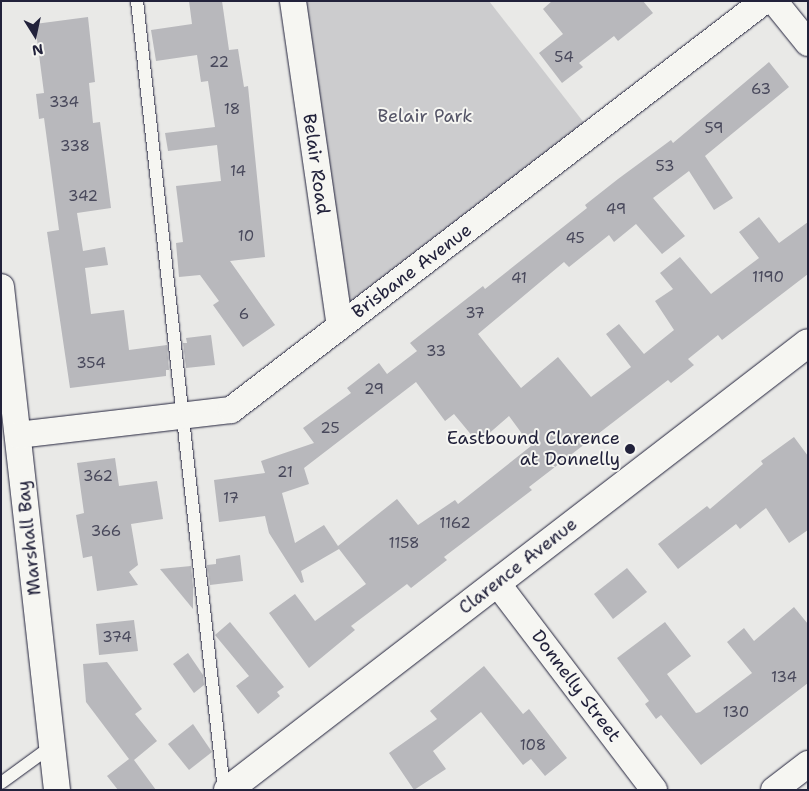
<!DOCTYPE html>
<style>
body{margin:0}
#map{position:relative;width:809px;height:791px;overflow:hidden;background:#e9e9e7;font-family:"Shantell Sans",sans-serif}
div>[style]{position:absolute}
[style*='--x']{left:calc(var(--x)*1px);top:calc(var(--y)*1px);width:calc(var(--w)*1px);rotate:calc(var(--a)*1deg)}
.green>*{inset:0;background:#ccccce}
.building>*{inset:0;background:#b8b8bc}
.roads{filter:drop-shadow(0 0 1px #22223b) drop-shadow(0 0 1px #22223b)}
.lane>*{height:12px;margin:-6px;padding:0 6px;transform-origin:6px;border-radius:6px;background:#f6f6f2}
.street>*{height:26px;margin:-13px;padding:0 13px;transform-origin:13px;border-radius:13px;background:#f6f6f2}
.secondary>*{height:28px;margin:-14px;padding:0 14px;transform-origin:14px;border-radius:14px;background:#f6f6f2}
.dots>*{width:14px;height:14px;translate:-50% -50%;box-sizing:border-box;border:2px solid #f6f6f2;border-radius:50%}
span{translate:-50% -50%;white-space:nowrap;text-align:center;line-height:1.15;-webkit-text-stroke:4px #f6f6f2;paint-order:stroke}
.number-label{font-size:15px;color:#48485b}
.number-label span{-webkit-text-stroke-width:0}
.park-label{font-size:18px;color:#555567}
.street-label{font-size:18px;color:#22223b}
.poi-label{font-size:18px;color:#22223b}
.right{translate:-100% -50%;text-align:right}
.frame{position:absolute;inset:0;border:2px solid #22223b;pointer-events:none}
.north{position:absolute;left:10px;top:10px;width:50px;height:50px;-webkit-text-stroke:4px #f6f6f2;paint-order:stroke;rotate:170deg;font-size:14px;font-weight:700;line-height:20px;text-align:center;color:#22223b}
.north::after{content:'';display:block;margin:auto;width:18px;height:22px;background:#22223b;clip-path:polygon(50% 0,100% 100%,50% 72%,0 100%)}
</style>
<div id="map">
<div class="green">
<div style="clip-path:polygon(293px 1px,489px 1px,592px 133px,340px 326px)"></div>
</div>
<div class="building">
<div style="clip-path:polygon(189px 1px,222px 1px,229px 50px,238px 49px,244px 87px,248px 86px,265px 257px,230px 261px,275px 325px,243px 347px,213px 305px,219px 301px,200px 275px,179px 277px,176px 243px,183px 242px,176px 186px,221px 181px,217px 145px,168px 151px,165px 133px,215px 127px,208px 81px,201px 82px,197px 55px,156px 61px,151px 30px,192px 24px)"></div>
<div style="clip-path:polygon(552px 1px,643px 1px,653px 13px,618px 41px,614px 36px,579px 63px,583px 67px,562px 83px,539px 53px,563px 34px,543px 9px)"></div>
<div style="clip-path:polygon(88px 17px,95px 82px,89px 83px,93px 123px,100px 122px,111px 208px,77px 213px,83px 251px,105px 247px,108px 265px,85px 268px,91px 314px,124px 310px,129px 350px,167px 345px,169px 370px,166px 370px,166px 376px,70px 388px,47px 232px,59px 230px,44px 118px,39px 119px,36px 94px,44px 93px,35px 24px)"></div>
<div style="clip-path:polygon(evenodd,769px 62px,789px 87px,705px 156px,733px 198px,714px 210px,689px 171px,653px 198px,685px 236px,662px 254px,636px 224px,614px 242px,609px 235px,569px 267px,564px 262px,478px 334px,521px 388px,558px 357px,591px 397px,631px 367px,606px 334px,619px 324px,644px 354px,674px 330px,655px 301px,673px 289px,660px 273px,680px 257px,711px 294px,759px 258px,739px 232px,759px 217px,779px 243px,808px 222px,808px 274px,722px 340px,718px 335px,688px 359px,694px 365px,671px 383px,668px 380px,529px 487px,532px 490px,444px 557px,447px 560px,411px 588px,407px 584px,351px 626px,355px 630px,309px 668px,269px 613px,295px 594px,315px 621px,366px 584px,339px 549px,301px 571px,304px 582px,301px 583px,269px 533px,265px 516px,219px 522px,214px 480px,265px 473px,261px 461px,314px 443px,303px 428px,351px 393px,347px 388px,379px 363px,387px 374px,417px 351px,410px 343px,483px 286px,485px 289px,587px 208px,585px 205px,618px 179px,671px 140px,673px 143px,769px 62px,416px 382px,445px 421px,454px 414px,478px 443px,509px 416px,531px 446px,458px 504px,455px 500px,418px 525px,397px 499px,338px 546px,324px 525px,295px 543px,282px 493px,309px 484px,304px 468px,416px 382px)"></div>
<div style="clip-path:polygon(211px 335px,215px 365px,186px 368px,183px 343px,187px 343px,186px 338px)"></div>
<div style="clip-path:polygon(794px 437px,808px 456px,808px 530px,789px 543px,766px 508px,740px 529px,736px 524px,678px 569px,658px 544px,707px 506px,710px 509px,763px 464px,761px 461px)"></div>
<div style="clip-path:polygon(115px 458px,119px 486px,157px 481px,163px 519px,131px 524px,138px 565px,129px 572px,138px 585px,97px 591px,92px 556px,83px 558px,76px 515px,84px 513px,77px 463px)"></div>
<div style="clip-path:polygon(240px 555px,243px 581px,210px 585px,207px 565px,216px 564px,216px 559px)"></div>
<div style="clip-path:polygon(191px 566px,193px 587px,193px 609px,160px 569px)"></div>
<div style="clip-path:polygon(627px 568px,647px 592px,613px 619px,594px 594px)"></div>
<div style="clip-path:polygon(794px 607px,808px 624px,808px 683px,701px 765px,661px 715px,656px 719px,645px 704px,649px 701px,617px 658px,665px 622px,691px 656px,667px 674px,696px 713px,700px 712px,752px 673px,727px 642px,744px 628px,754px 641px)"></div>
<div style="clip-path:polygon(134px 620px,138px 651px,99px 655px,96px 624px)"></div>
<div style="clip-path:polygon(230px 622px,284px 687px,277px 692px,280px 696px,258px 714px,236px 686px,249px 676px,215px 635px)"></div>
<div style="clip-path:polygon(188px 653px,203px 675px,204px 685px,194px 693px,173px 664px)"></div>
<div style="clip-path:polygon(107px 662px,142px 709px,135px 714px,157px 741px,134px 760px,156px 790px,118px 790px,107px 776px,129px 759px,86px 702px,83px 664px)"></div>
<div style="clip-path:polygon(484px 666px,523px 714px,529px 709px,567px 758px,545px 776px,531px 759px,523px 765px,481px 712px,433px 751px,446px 769px,414px 790px,389px 753px,437px 719px,430px 711px)"></div>
<div style="clip-path:polygon(193px 724px,212px 752px,189px 770px,168px 744px)"></div>
</div>
<div class="roads">
<div class="lane">
<div style="--x:137;--y:1;--w:794;--a:83.71"></div>
<div style="--x:1;--y:783;--w:63;--a:-36"></div>
</div>
<div class="street">
<div style="--x:293;--y:1;--w:328;--a:81.8"></div>
<div style="--x:774;--y:1;--w:54;--a:51"></div>
<div style="--x:1;--y:287;--w:506;--a:83.65"></div>
<div style="--x:18;--y:435;--w:214;--a:-6.7"></div>
<div style="--x:231;--y:410;--w:672;--a:-37.5"></div>
<div style="--x:497;--y:583;--w:260;--a:52.8"></div>
<div style="--x:774;--y:790;--w:43;--a:-37.4"></div>
</div>
<div class="secondary">
<div style="--x:228;--y:790;--w:732;--a:-37.62"></div>
</div>
</div>
<div class="dots">
<div style="left:630px;top:449px;background:#22223b"></div>
</div>
<div class="number-label">
<span style="left:564px;top:58px">54</span>
<span style="left:219px;top:63px">22</span>
<span style="left:761px;top:90px">63</span>
<span style="left:64px;top:103px">334</span>
<span style="left:232px;top:110px">18</span>
<span style="left:714px;top:129px">59</span>
<span style="left:75px;top:147px">338</span>
<span style="left:665px;top:167px">53</span>
<span style="left:238px;top:172px">14</span>
<span style="left:83px;top:197px">342</span>
<span style="left:616px;top:210px">49</span>
<span style="left:246px;top:237px">10</span>
<span style="left:575px;top:239px">45</span>
<span style="left:768px;top:278px">1190</span>
<span style="left:519px;top:279px">41</span>
<span style="left:475px;top:314px">37</span>
<span style="left:244px;top:315px">6</span>
<span style="left:436px;top:352px">33</span>
<span style="left:91px;top:364px">354</span>
<span style="left:374px;top:390px">29</span>
<span style="left:330px;top:429px">25</span>
<span style="left:285px;top:473px">21</span>
<span style="left:98px;top:477px">362</span>
<span style="left:231px;top:499px">17</span>
<span style="left:455px;top:524px">1162</span>
<span style="left:106px;top:532px">366</span>
<span style="left:404px;top:544px">1158</span>
<span style="left:117px;top:638px">374</span>
<span style="left:784px;top:678px">134</span>
<span style="left:736px;top:713px">130</span>
<span style="left:533px;top:746px">108</span>
</div>
<div class="park-label">
<span style="left:425px;top:116px">Belair Park</span>
</div>
<div class="street-label">
<span style="left:316px;top:164px;rotate:82deg">Belair Road</span>
<span style="left:412px;top:271px;rotate:-37deg">Brisbane Avenue</span>
<span style="left:29px;top:538px;rotate:-96deg">Marshall Bay</span>
<span style="left:518px;top:566px;rotate:-38deg">Clarence Avenue</span>
<span style="left:576px;top:686px;rotate:53deg">Donnelly Street</span>
</div>
<div class="poi-label">
<span class="right" style="left:620px;top:449px">Eastbound Clarence<br>at Donnelly</span>
</div>
<div class="frame"></div>
<div class="north">N</div>
</div>
